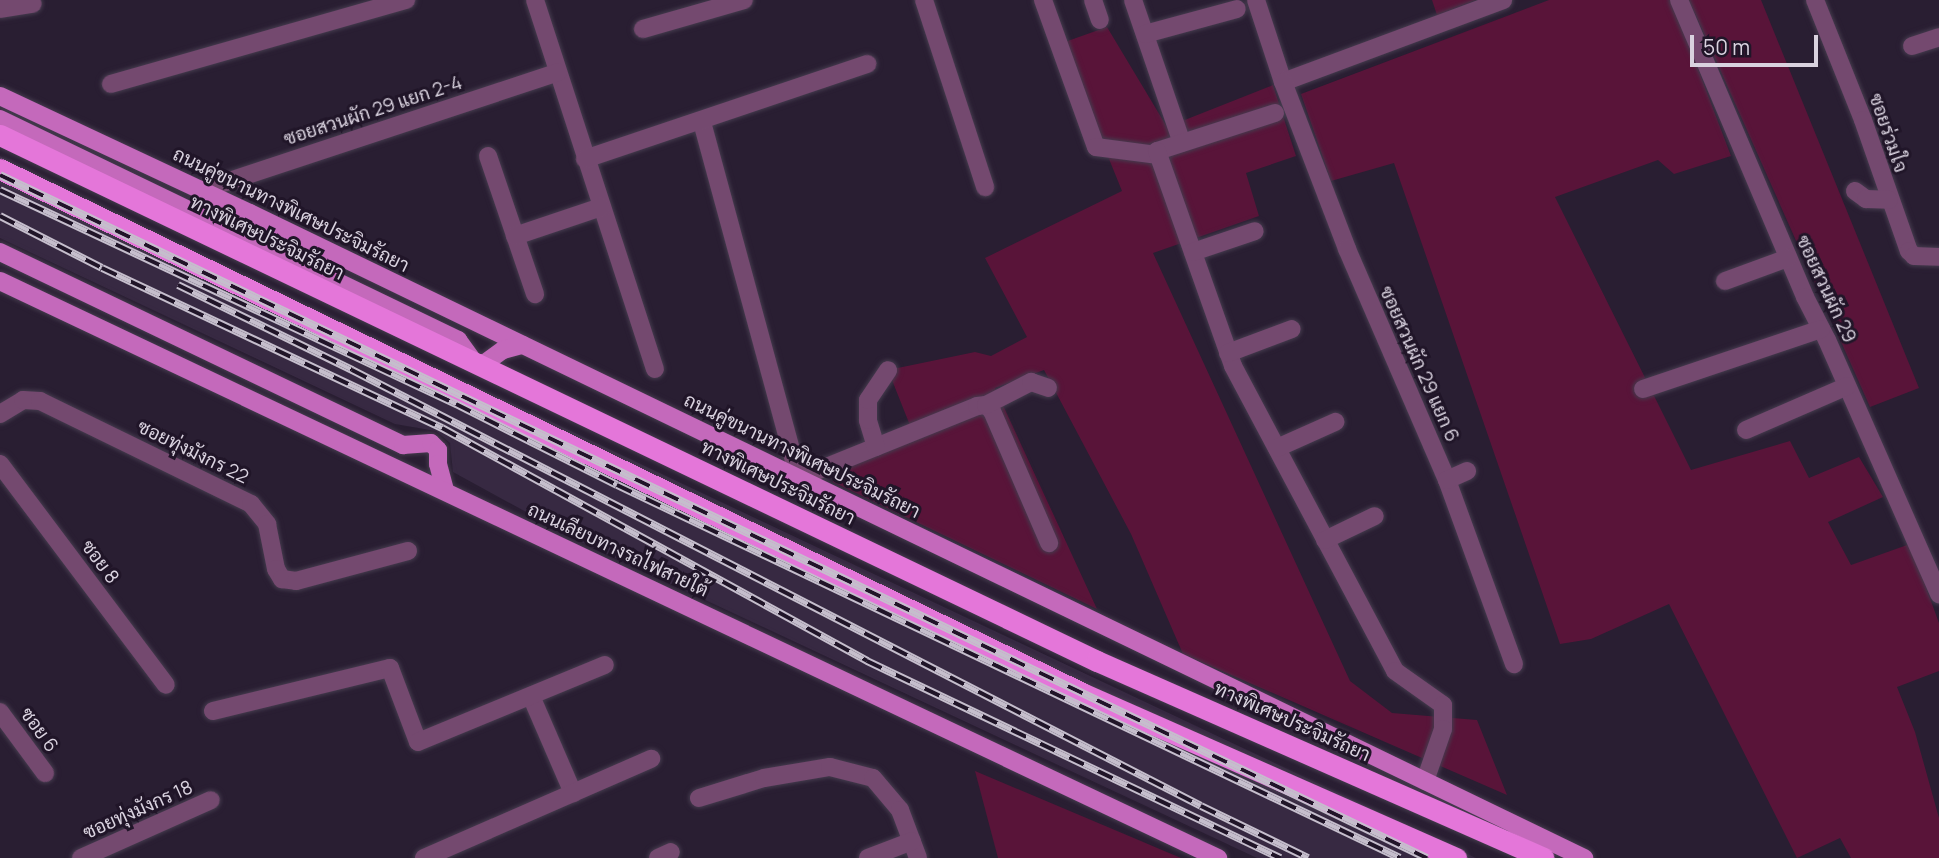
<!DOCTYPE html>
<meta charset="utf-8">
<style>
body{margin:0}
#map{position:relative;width:1939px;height:858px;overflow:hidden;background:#291e32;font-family:Manrope,Sarabun,sans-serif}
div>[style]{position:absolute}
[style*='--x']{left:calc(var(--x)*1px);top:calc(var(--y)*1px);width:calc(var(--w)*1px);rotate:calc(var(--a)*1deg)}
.built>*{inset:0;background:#372942}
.green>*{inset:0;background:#591439}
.roads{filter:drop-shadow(0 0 2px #453b4e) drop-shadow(0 0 2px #453b4e)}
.minor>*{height:18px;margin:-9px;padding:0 9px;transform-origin:9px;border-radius:9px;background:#74496f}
.major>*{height:18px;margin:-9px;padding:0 9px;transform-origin:9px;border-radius:9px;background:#c469bb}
.highway>*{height:21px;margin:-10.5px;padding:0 10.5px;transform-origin:10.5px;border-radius:10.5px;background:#e476d9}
.rail>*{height:8px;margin-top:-4px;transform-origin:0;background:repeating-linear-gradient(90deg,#201528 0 16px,#c5becc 0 32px);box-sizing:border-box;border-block:2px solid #c5becc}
span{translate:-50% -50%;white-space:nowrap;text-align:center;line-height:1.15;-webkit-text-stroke:6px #201528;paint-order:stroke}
.street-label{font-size:19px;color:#d9d2df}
.scale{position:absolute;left:1690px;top:35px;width:128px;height:32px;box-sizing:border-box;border:4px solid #d9d2df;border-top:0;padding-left:9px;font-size:21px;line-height:24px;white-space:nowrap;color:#d9d2df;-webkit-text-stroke:5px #201528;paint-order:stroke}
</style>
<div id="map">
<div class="built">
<div style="clip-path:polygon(0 156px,87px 203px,1476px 858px,1257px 858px,579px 541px,453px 472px,450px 443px,436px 431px,395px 424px,0 238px)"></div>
</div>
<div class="green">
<div style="clip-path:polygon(1432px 0,1476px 0,1437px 15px)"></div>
<div style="clip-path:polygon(1549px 0,1672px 0,1731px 156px,1674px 174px,1658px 160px,1555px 197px,1691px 470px,1790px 441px,1809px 478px,1859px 457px,1883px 497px,1828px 522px,1851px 565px,1910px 544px,1939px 623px,1939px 671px,1897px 687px,1915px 732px,1939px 818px,1939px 858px,1851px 858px,1840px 838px,1797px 858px,1669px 604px,1591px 639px,1560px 644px,1394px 163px,1331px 181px,1301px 94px)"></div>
<div style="clip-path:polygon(1689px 0,1761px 0,1919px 388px,1870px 407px)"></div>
<div style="clip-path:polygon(1107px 27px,1167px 127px,1273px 85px,1296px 156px,1246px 173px,1259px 216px,1153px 253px,1350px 681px,1392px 713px,1477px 720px,1507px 795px,1183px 654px,1131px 534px,1044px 370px,995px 388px,1097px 609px,833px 482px,837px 470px,915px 438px,888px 370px,975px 352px,991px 356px,1027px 337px,985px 258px,1122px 191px,1062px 43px)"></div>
<div style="clip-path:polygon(975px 771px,1181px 858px,998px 858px)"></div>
</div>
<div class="roads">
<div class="minor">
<div style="--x:535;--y:0;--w:388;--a:72"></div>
<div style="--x:924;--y:0;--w:197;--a:71.9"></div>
<div style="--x:1043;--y:0;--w:156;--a:70.2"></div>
<div style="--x:1096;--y:147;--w:63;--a:7.4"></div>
<div style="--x:1093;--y:0;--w:21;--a:71"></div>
<div style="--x:1133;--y:0;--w:151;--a:71.1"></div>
<div style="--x:1256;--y:0;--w:86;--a:71.8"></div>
<div style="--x:1283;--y:82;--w:235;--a:-20.4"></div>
<div style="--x:1679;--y:0;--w:323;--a:67"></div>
<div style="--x:1805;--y:297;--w:48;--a:62.9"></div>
<div style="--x:1827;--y:340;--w:278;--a:66.2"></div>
<div style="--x:1815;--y:0;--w:129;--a:68.2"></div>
<div style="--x:1863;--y:120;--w:139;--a:70.7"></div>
<div style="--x:1909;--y:251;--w:7;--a:45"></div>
<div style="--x:1914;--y:256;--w:25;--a:2"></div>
<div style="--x:0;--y:9;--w:33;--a:-9"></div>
<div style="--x:643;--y:29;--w:105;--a:-16"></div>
<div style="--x:1145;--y:34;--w:95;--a:-15.2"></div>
<div style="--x:1912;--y:46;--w:28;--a:-18"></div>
<div style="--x:1283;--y:82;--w:179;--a:69"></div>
<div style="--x:1347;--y:249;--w:252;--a:66.6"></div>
<div style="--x:1447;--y:480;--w:196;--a:70"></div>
<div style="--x:111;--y:84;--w:307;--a:-15.9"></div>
<div style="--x:1275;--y:113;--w:124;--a:162.1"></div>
<div style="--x:1157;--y:151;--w:228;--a:70.5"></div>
<div style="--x:1233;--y:366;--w:345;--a:62"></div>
<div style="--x:1395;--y:671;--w:59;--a:35.3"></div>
<div style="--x:1443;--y:705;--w:24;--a:90"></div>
<div style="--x:1443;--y:729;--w:55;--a:109.1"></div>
<div style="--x:702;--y:122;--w:369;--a:74.8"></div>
<div style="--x:799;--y:478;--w:192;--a:-22"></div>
<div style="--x:977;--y:406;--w:9;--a:-6"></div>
<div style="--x:986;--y:405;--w:8;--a:45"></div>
<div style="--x:992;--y:411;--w:144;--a:66.6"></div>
<div style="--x:488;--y:156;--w:146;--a:71.2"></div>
<div style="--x:585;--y:159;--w:298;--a:-18.6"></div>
<div style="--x:202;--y:190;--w:375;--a:-18.3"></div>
<div style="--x:1855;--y:191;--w:14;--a:36"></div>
<div style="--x:1866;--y:199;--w:23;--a:2"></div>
<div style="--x:515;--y:236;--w:91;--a:-18.6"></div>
<div style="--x:1193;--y:252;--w:65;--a:-18.7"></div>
<div style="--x:1725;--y:281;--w:67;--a:-20.1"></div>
<div style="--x:1228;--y:353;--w:68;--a:-20.6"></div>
<div style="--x:1643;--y:389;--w:188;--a:-18.6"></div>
<div style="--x:986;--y:405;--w:51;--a:-27.1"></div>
<div style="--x:1031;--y:382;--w:18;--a:19"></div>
<div style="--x:0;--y:414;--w:27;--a:-31"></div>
<div style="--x:23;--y:400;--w:17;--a:3"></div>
<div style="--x:40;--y:401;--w:235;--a:26"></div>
<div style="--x:251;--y:504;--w:26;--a:51"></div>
<div style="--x:267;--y:524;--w:46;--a:78.7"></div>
<div style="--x:276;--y:569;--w:12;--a:59"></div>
<div style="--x:282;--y:579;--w:14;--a:8"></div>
<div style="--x:296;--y:581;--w:116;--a:-15"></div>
<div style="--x:1746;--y:430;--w:110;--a:-23.5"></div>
<div style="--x:876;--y:447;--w:28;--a:-107"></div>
<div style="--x:868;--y:420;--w:20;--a:-90"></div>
<div style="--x:868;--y:400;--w:36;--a:-56"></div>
<div style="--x:1277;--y:448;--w:64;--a:-24.1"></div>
<div style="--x:0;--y:464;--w:276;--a:53.1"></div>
<div style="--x:1447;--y:480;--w:22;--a:-24"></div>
<div style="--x:1325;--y:540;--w:55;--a:-25.6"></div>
<div style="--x:531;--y:696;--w:106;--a:66.6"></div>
<div style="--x:213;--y:711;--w:182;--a:-13.7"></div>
<div style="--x:390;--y:668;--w:79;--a:69.3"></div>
<div style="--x:418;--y:742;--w:202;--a:-22.4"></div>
<div style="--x:0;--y:712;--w:76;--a:53.6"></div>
<div style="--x:699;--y:798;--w:68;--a:-17.1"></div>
<div style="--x:764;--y:778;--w:67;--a:-9.5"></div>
<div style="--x:830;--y:767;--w:44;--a:14.3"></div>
<div style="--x:873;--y:778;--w:42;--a:49.8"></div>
<div style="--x:900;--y:810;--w:51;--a:69.4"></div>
<div style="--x:81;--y:858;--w:142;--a:-24"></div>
<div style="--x:424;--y:858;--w:248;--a:-23.6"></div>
<div style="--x:658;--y:858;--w:14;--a:-25"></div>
<div style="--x:868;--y:858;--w:47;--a:-21.1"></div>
</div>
<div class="major">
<div style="--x:0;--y:96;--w:276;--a:25.1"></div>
<div style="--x:250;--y:213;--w:1482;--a:25.8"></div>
<div style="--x:0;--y:119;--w:509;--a:25.76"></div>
<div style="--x:458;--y:340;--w:29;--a:54"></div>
<div style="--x:475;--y:363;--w:10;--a:0"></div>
<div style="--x:485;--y:363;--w:22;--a:-36"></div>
<div style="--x:503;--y:350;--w:20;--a:-15"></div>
<div style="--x:0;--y:252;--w:447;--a:25.6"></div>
<div style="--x:403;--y:445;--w:28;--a:-4"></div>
<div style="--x:431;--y:443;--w:10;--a:45"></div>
<div style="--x:438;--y:450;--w:14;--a:90"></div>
<div style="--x:438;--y:464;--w:27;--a:75"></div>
<div style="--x:0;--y:281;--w:1348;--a:25.35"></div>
</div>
<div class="highway">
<div style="--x:0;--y:135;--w:1217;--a:25.62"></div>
<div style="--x:1097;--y:661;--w:488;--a:23.8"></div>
<div style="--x:0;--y:169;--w:1202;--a:25.84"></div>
<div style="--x:1082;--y:693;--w:409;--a:23.8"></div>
</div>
</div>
<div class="rail">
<div style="--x:0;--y:175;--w:1582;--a:25.58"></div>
<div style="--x:0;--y:190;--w:504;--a:25.14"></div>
<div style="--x:456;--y:404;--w:180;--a:26.7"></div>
<div style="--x:617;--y:485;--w:867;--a:25.47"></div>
<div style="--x:0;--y:216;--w:114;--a:27"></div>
<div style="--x:102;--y:268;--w:376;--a:25.2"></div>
<div style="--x:442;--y:428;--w:485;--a:28.7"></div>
<div style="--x:867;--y:661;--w:458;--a:25.5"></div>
<div style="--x:178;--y:285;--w:194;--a:26"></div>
<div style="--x:352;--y:370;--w:954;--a:27.18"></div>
<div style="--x:1201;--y:806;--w:119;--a:25.9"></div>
</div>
<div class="street-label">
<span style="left:373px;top:111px;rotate:-18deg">ซอยสวนผัก 29 แยก 2-4</span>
<span style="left:1888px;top:133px;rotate:71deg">ซอยร่วมใจ</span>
<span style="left:291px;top:210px;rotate:26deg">ถนนคู่ขนานทางพิเศษประจิมรัถยา</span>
<span style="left:267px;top:238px;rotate:26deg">ทางพิเศษประจิมรัถยา</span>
<span style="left:1826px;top:289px;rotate:65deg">ซอยสวนผัก 29</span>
<span style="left:1419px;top:364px;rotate:66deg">ซอยสวนผัก 29 แยก 6</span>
<span style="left:193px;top:452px;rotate:26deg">ซอยทุ่งมังกร 22</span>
<span style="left:802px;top:456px;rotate:26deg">ถนนคู่ขนานทางพิเศษประจิมรัถยา</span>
<span style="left:778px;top:483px;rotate:26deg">ทางพิเศษประจิมรัถยา</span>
<span style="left:618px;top:550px;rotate:25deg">ถนนเลียบทางรถไฟสายใต้</span>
<span style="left:100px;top:562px;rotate:53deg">ซอย 8</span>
<span style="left:1292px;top:722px;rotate:24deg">ทางพิเศษประจิมรัถยา</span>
<span style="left:39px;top:730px;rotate:54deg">ซอย 6</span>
<span style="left:138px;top:810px;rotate:-24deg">ซอยทุ่งมังกร 18</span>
</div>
<div class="scale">50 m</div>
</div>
